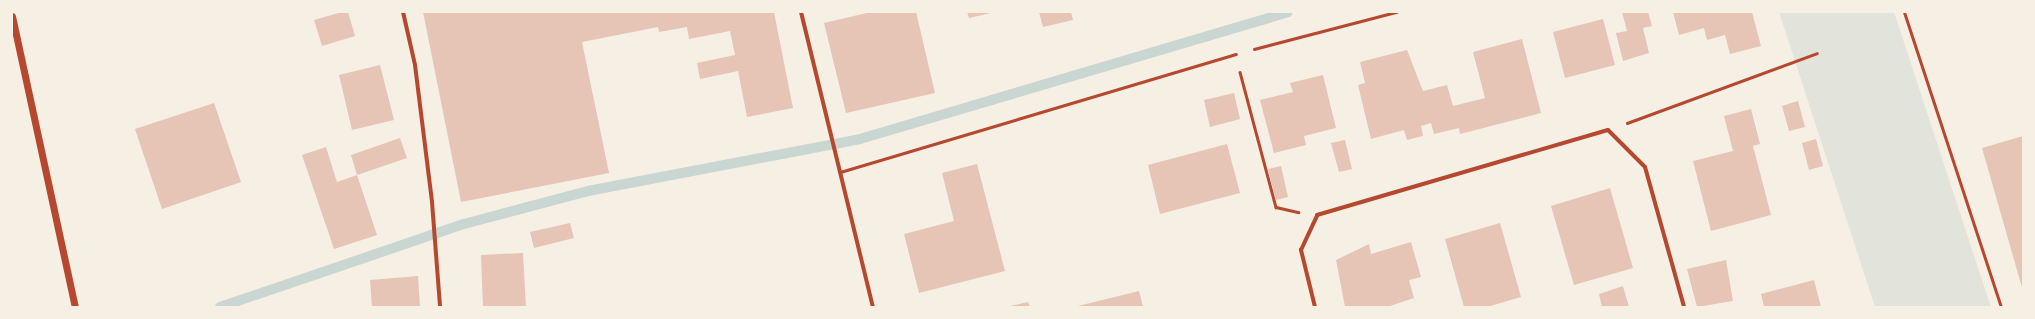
<!DOCTYPE html>
<style>
body{margin:0}
#map{position:relative;width:2035px;height:319px;overflow:hidden;background:#f6efe4;font-family:"DM Sans",sans-serif}
div>[style]{position:absolute}
[style*='--x']{left:calc(var(--x)*1px);top:calc(var(--y)*1px);width:calc(var(--w)*1px);rotate:calc(var(--a)*1deg)}
.green>*{inset:0;background:#e2e4dc}
.stream>*{height:10px;margin:-5px;padding:0 5px;transform-origin:5px;border-radius:5px;background:#c9d6d2}
.building>*{inset:0;background:#e6c5b7}
.path>*{height:2.5px;margin:-1.25px;padding:0 1.25px;transform-origin:1.25px;border-radius:1.25px;background:#b5482f}
.service>*{height:3px;margin:-1.5px;padding:0 1.5px;transform-origin:1.5px;border-radius:1.5px;background:#b5482f}
.minor>*{height:4px;margin:-2px;padding:0 2px;transform-origin:2px;border-radius:2px;background:#b5482f}
.tertiary>*{height:7px;margin:-3.5px;padding:0 3.5px;transform-origin:3.5px;border-radius:3.5px;background:#b5482f}
span{translate:-50% -50%;white-space:nowrap;text-align:center;line-height:1.15;-webkit-text-stroke:4px #f6efe4;paint-order:stroke}
.frame{position:absolute;inset:0;border:13px solid #f6efe4;pointer-events:none}
</style>
<div id="map">
<div class="green">
<div style="clip-path:polygon(1779px 12px,1894px 12px,1991px 307px,1875px 307px)"></div>
</div>
<div class="stream">
<div style="--x:220;--y:307;--w:258;--a:-18.8"></div>
<div style="--x:464;--y:224;--w:128;--a:-14.9"></div>
<div style="--x:588;--y:191;--w:277;--a:-10.8"></div>
<div style="--x:860;--y:139;--w:446;--a:-16.5"></div>
</div>
<div class="building">
<div style="clip-path:polygon(342px 12px,348px 12px,355px 36px,322px 46px,314px 20px)"></div>
<div style="clip-path:polygon(423px 12px,774px 12px,793px 108px,747px 117px,738px 71px,700px 79px,697px 63px,735px 55px,730px 31px,689px 39px,687px 27px,659px 32px,658px 27px,582px 42px,609px 173px,461px 202px)"></div>
<div style="clip-path:polygon(871px 12px,916px 12px,935px 93px,846px 113px,824px 23px)"></div>
<div style="clip-path:polygon(967px 12px,991px 12px,991px 13px,969px 18px)"></div>
<div style="clip-path:polygon(1039px 12px,1071px 12px,1073px 20px,1043px 27px)"></div>
<div style="clip-path:polygon(1622px 12px,1648px 12px,1652px 26px,1643px 28px,1649px 53px,1623px 61px,1616px 33px,1627px 31px)"></div>
<div style="clip-path:polygon(1673px 12px,1752px 12px,1761px 46px,1730px 54px,1725px 35px,1707px 40px,1704px 28px,1679px 35px)"></div>
<div style="clip-path:polygon(1603px 19px,1615px 65px,1565px 78px,1553px 32px)"></div>
<div style="clip-path:polygon(1522px 39px,1541px 113px,1460px 134px,1459px 128px,1434px 134px,1431px 123px,1421px 126px,1423px 136px,1407px 140px,1404px 130px,1371px 139px,1358px 85px,1365px 83px,1360px 62px,1407px 50px,1423px 91px,1447px 85px,1453px 106px,1485px 98px,1473px 52px)"></div>
<div style="clip-path:polygon(380px 65px,394px 120px,352px 130px,339px 75px)"></div>
<div style="clip-path:polygon(1323px 75px,1336px 128px,1304px 136px,1306px 145px,1274px 153px,1260px 100px,1293px 92px,1290px 83px)"></div>
<div style="clip-path:polygon(1234px 93px,1240px 119px,1210px 127px,1204px 100px)"></div>
<div style="clip-path:polygon(1798px 101px,1805px 127px,1789px 131px,1782px 106px)"></div>
<div style="clip-path:polygon(214px 103px,241px 182px,162px 209px,135px 129px)"></div>
<div style="clip-path:polygon(1751px 109px,1760px 144px,1753px 146px,1771px 215px,1711px 231px,1693px 161px,1733px 151px,1724px 116px)"></div>
<div style="clip-path:polygon(2023px 136px,2023px 291px,1982px 148px)"></div>
<div style="clip-path:polygon(400px 138px,407px 158px,357px 175px,377px 235px,334px 249px,302px 155px,326px 147px,337px 182px,357px 175px,351px 155px)"></div>
<div style="clip-path:polygon(1816px 139px,1823px 166px,1809px 170px,1802px 143px)"></div>
<div style="clip-path:polygon(1345px 140px,1352px 169px,1339px 172px,1331px 143px)"></div>
<div style="clip-path:polygon(1227px 144px,1240px 193px,1160px 214px,1148px 165px)"></div>
<div style="clip-path:polygon(977px 164px,1005px 271px,919px 293px,904px 234px,954px 221px,942px 173px)"></div>
<div style="clip-path:polygon(1281px 166px,1288px 197px,1276px 200px,1268px 169px)"></div>
<div style="clip-path:polygon(1610px 188px,1633px 268px,1574px 285px,1551px 206px)"></div>
<div style="clip-path:polygon(570px 223px,574px 238px,534px 248px,530px 232px)"></div>
<div style="clip-path:polygon(1500px 223px,1521px 297px,1487px 307px,1464px 307px,1445px 239px)"></div>
<div style="clip-path:polygon(1411px 242px,1421px 277px,1409px 280px,1414px 298px,1387px 307px,1345px 307px,1336px 260px,1369px 244px,1371px 254px)"></div>
<div style="clip-path:polygon(523px 253px,526px 307px,483px 307px,481px 255px)"></div>
<div style="clip-path:polygon(1726px 260px,1733px 301px,1697px 307px,1687px 269px)"></div>
<div style="clip-path:polygon(418px 276px,420px 307px,372px 307px,370px 280px)"></div>
<div style="clip-path:polygon(1814px 280px,1821px 307px,1764px 307px,1761px 294px)"></div>
<div style="clip-path:polygon(1623px 286px,1629px 307px,1602px 307px,1599px 294px)"></div>
<div style="clip-path:polygon(1139px 291px,1143px 307px,1078px 307px,1078px 306px)"></div>
<div style="clip-path:polygon(1028px 302px,1030px 307px,1010px 307px,1010px 306px)"></div>
</div>
<div class="path">
<div style="--x:1254;--y:49;--w:147;--a:-14.6"></div>
<div style="--x:1240;--y:72;--w:140;--a:75.1"></div>
<div style="--x:1276;--y:207;--w:23;--a:13"></div>
<div style="--x:1627;--y:123;--w:202;--a:-20.2"></div>
</div>
<div class="service">
<div style="--x:1904;--y:12;--w:311;--a:71.8"></div>
<div style="--x:840;--y:172;--w:413;--a:-16.6"></div>
</div>
<div class="minor">
<div style="--x:403;--y:12;--w:54;--a:77.2"></div>
<div style="--x:415;--y:65;--w:138;--a:82.9"></div>
<div style="--x:432;--y:202;--w:105;--a:85.6"></div>
<div style="--x:801;--y:12;--w:304;--a:76.3"></div>
<div style="--x:1315;--y:307;--w:59;--a:-103.8"></div>
<div style="--x:1301;--y:250;--w:38;--a:-65"></div>
<div style="--x:1317;--y:215;--w:303;--a:-16.3"></div>
<div style="--x:1608;--y:130;--w:52;--a:45"></div>
<div style="--x:1645;--y:167;--w:145;--a:74.4"></div>
</div>
<div class="tertiary">
<div style="--x:12;--y:16;--w:298;--a:77.8"></div>
</div>
<div class="frame"></div>
</div>
